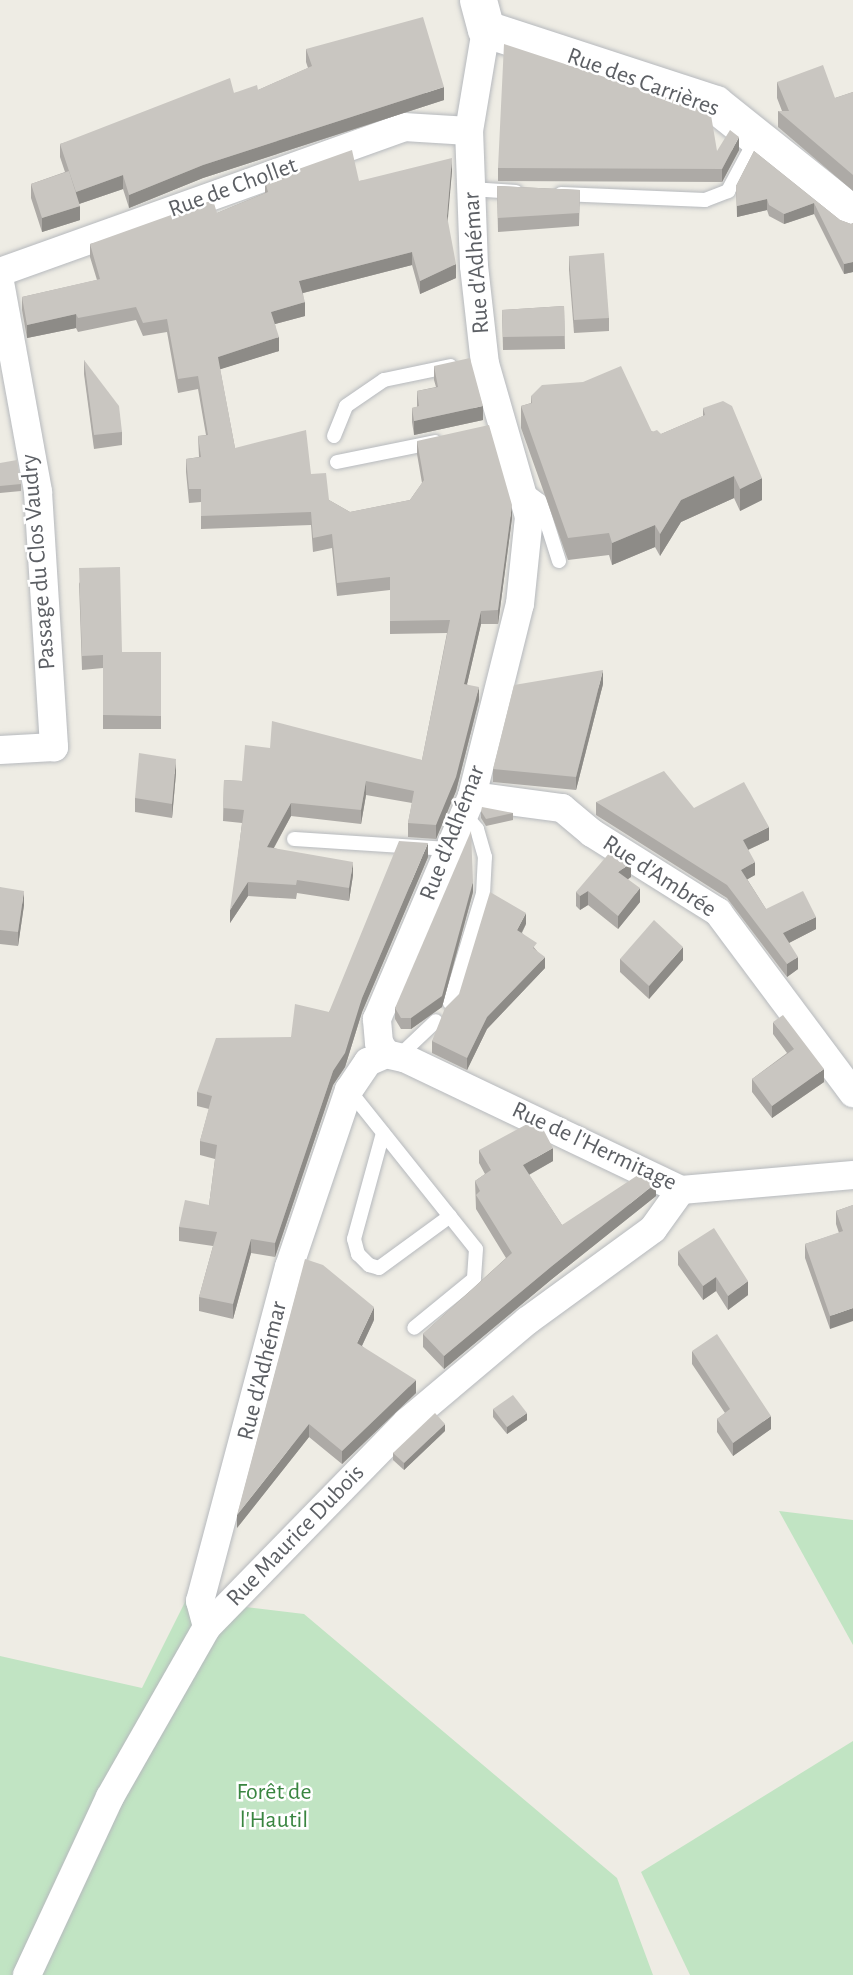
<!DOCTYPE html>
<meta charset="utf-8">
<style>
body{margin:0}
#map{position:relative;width:853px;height:1975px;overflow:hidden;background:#eeece4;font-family:"Alegreya Sans",sans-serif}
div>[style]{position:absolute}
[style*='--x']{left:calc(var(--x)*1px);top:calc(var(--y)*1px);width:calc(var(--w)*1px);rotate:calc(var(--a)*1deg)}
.green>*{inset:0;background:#c1e4c3}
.roads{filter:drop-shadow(0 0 2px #b6b9bd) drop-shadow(0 0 2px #b6b9bd)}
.service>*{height:14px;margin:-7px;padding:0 7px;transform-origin:7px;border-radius:7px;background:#fff}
.minor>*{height:28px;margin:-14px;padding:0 14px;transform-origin:14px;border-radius:14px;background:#fff}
.tertiary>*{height:37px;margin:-18.5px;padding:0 18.5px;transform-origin:18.5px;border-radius:18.5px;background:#fff}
.wall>*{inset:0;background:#adaaa6}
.shaded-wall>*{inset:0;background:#8d8b87}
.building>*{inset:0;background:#c9c6c1}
span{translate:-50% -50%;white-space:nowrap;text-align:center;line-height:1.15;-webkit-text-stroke:5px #fff;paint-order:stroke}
.street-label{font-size:24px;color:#5c5f64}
.park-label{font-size:24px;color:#398540}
</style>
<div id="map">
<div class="green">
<div style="clip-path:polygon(779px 1511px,853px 1520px,853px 1645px)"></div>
<div style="clip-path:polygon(186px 1600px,304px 1614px,617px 1878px,653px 1975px,0 1975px,0 1656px,142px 1688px)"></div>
<div style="clip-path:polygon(853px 1741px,853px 1975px,690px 1975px,641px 1872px)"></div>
</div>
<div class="roads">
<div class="service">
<div style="--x:471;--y:189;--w:45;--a:3.8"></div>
<div style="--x:561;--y:194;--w:144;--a:2.4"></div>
<div style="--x:705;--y:200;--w:25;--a:-21"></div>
<div style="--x:728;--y:191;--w:59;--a:-61.7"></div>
<div style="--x:334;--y:436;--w:32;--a:-68"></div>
<div style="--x:346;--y:406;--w:46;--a:-34.4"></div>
<div style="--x:384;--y:380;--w:68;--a:-11.8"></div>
<div style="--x:337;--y:462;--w:100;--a:-11.5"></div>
<div style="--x:524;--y:489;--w:20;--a:37"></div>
<div style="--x:540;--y:501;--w:63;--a:72.4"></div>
<div style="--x:294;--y:839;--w:155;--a:3.7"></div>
<div style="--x:450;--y:1003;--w:114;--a:-73.2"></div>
<div style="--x:483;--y:894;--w:37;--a:-87"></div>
<div style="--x:485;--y:857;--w:29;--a:-106"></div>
<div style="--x:477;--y:829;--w:18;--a:-131"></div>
<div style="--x:398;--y:1057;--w:52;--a:-43.5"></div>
<div style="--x:349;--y:1090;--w:203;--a:51.4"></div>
<div style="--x:476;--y:1249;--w:30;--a:94"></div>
<div style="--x:474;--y:1279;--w:77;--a:140.8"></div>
<div style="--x:383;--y:1133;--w:110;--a:105.3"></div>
<div style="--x:354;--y:1239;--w:16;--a:75"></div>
<div style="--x:358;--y:1254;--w:16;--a:45"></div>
<div style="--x:369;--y:1265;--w:10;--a:17"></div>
<div style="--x:379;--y:1268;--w:88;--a:-36.2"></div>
</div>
<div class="minor">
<div style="--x:0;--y:272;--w:429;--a:-19.7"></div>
<div style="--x:404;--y:127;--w:65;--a:3.5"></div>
<div style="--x:0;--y:282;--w:213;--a:79.7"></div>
<div style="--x:38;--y:492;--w:256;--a:86.4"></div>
<div style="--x:54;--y:747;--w:54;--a:176.8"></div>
<div style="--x:472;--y:796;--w:91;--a:7.6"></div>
<div style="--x:562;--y:808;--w:39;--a:40"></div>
<div style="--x:592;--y:833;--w:149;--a:32.1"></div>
<div style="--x:718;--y:912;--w:226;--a:53.3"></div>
<div style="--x:386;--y:1054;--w:18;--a:13"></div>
<div style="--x:404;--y:1058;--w:307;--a:25.5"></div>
<div style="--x:681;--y:1190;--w:173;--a:-5"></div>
<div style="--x:207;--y:1627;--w:27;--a:-105"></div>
<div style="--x:200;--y:1601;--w:346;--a:-75.1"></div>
<div style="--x:289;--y:1267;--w:187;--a:-71.3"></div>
<div style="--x:349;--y:1090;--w:34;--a:-56"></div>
<div style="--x:368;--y:1062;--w:20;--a:-24"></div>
<div style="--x:386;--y:1054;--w:13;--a:-122"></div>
<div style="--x:379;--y:1043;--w:24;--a:-95"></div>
<div style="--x:377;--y:1019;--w:242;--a:-66.9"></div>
<div style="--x:472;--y:796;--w:198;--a:-76"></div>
<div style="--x:520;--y:604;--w:87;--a:-84.1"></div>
<div style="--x:529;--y:517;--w:159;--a:-106"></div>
<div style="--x:485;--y:364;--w:99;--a:-96.4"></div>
<div style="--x:474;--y:266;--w:135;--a:-92.1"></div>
<div style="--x:469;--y:131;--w:103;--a:-80.5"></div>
<div style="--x:27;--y:1975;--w:196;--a:-65"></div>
<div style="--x:110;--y:1797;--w:196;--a:-60.3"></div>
<div style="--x:207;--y:1627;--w:286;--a:-45.7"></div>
<div style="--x:407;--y:1422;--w:157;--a:-40.1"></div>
<div style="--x:527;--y:1321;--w:156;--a:-36.1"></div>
<div style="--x:653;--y:1229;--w:48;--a:-54.3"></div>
</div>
<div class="tertiary">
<div style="--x:478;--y:0;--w:30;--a:75"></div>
<div style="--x:486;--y:29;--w:241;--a:18.1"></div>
<div style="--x:715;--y:104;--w:176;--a:38.6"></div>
</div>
</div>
<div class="wall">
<div style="clip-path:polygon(306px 49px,444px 100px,203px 178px,129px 208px,123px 189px,79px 204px,80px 220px,42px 232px,31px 198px,31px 184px,65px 172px,60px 157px,60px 144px,234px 93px,258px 90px,308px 68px,306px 62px)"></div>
<div style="clip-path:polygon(777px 82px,835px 98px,853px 92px,853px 191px,778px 127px,778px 111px,782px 111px,777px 98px)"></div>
<div style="clip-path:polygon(739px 150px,722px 182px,498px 181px,498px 168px)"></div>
<div style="clip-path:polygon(754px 151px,840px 220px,851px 224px,853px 223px,853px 272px,844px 274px,814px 214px,784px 224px,769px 216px,767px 210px,737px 217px,736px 186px)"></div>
<div style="clip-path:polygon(452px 171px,447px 220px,456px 278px,420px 294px,412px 265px,303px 293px,305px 316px,275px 324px,279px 351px,220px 369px,235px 448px,311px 474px,329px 500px,350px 512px,410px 500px,422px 483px,417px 454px,417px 441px,512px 518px,498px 624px,481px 624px,467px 684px,479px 700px,456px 791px,436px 839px,408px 837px,408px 823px,412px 803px,366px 795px,361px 824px,291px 816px,274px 848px,353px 875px,349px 901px,297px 893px,296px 899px,248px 896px,230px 923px,242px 823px,223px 821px,224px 780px,242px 781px,270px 748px,422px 760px,447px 633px,390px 634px,390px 590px,337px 596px,332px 548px,313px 552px,311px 525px,201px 529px,201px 502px,189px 503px,186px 472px,186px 459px,199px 457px,198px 436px,206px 435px,198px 389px,178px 393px,167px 332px,143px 336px,136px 320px,78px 332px,76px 328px,27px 338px,22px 310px,22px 297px,97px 280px,90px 257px,90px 244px,217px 213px,265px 193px,265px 181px,359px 181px)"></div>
<div style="clip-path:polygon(497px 186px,580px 190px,579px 226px,498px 232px)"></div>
<div style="clip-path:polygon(569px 256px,609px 318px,609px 331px,574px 333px,569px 270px)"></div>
<div style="clip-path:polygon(564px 306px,565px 349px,503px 350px,502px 310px)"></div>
<div style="clip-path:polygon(84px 360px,122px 432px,122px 445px,94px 449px,84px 374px)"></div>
<div style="clip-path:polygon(434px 366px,483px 420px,414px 435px,412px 422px,412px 408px,417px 407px,417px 391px,436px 387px,434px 380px)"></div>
<div style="clip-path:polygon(531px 396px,661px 434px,703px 416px,703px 408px,762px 500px,740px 511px,734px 498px,681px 522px,660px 556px,655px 547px,612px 565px,609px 555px,568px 560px,521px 428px,521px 406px,531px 403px)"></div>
<div style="clip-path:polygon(0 463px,21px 484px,21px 491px,0 493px)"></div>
<div style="clip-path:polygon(79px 582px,122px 652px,161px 652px,161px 729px,103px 729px,103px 668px,82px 670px)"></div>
<div style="clip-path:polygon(603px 684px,576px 790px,493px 782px,493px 769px)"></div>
<div style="clip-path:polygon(176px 773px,172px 818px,135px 812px,135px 798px)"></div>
<div style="clip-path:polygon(596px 802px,694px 808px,769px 840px,748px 850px,755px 875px,747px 879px,766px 909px,816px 929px,789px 943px,798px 969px,787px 977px,727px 898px,596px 815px)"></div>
<div style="clip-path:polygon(481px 811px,513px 813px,513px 820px,486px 826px,481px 818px)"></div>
<div style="clip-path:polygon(428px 857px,362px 1012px,345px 1067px,333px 1085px,275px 1257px,251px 1253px,233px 1319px,199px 1311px,199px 1297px,213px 1246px,179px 1241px,179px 1227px,209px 1205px,215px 1159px,200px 1155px,200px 1141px,209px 1109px,197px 1106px,197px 1092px,291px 1037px,329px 1012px)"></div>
<div style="clip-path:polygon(631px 877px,628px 879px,640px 902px,618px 929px,588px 905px,580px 910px,576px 906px,576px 892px)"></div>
<div style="clip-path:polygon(0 887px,24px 905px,18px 946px,0 944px)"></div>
<div style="clip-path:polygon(473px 892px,442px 1007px,411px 1029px,401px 1029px,395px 1019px,395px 1008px)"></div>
<div style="clip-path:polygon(526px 924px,522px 933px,537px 951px,545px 968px,487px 1029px,467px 1070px,432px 1053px,432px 1041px)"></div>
<div style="clip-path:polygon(620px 959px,683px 960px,649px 999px,620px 972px)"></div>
<div style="clip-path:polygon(773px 1022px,824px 1082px,772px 1118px,752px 1092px,752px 1079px,787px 1053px,773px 1034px)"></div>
<div style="clip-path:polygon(479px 1150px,553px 1161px,529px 1175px,562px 1225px,656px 1196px,552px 1279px,444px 1369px,423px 1347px,423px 1334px,506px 1258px,476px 1209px,475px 1181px,485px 1174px,479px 1163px)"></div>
<div style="clip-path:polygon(853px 1205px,830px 1329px,805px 1258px,805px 1244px,839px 1233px,836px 1224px,836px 1211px)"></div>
<div style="clip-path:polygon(678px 1251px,748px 1295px,728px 1310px,716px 1291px,703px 1300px,678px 1265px)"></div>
<div style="clip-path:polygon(374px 1320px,362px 1346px,416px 1393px,342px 1464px,309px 1437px,237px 1528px)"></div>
<div style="clip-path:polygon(692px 1351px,771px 1429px,733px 1456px,717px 1432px,717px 1419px,725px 1413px,692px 1364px)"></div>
<div style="clip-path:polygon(493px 1409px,527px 1420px,507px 1434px,493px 1417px)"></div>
<div style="clip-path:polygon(445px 1431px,404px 1470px,393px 1460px,393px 1453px)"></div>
</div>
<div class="shaded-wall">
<div style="clip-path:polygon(444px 87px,444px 100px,203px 178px,129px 208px,129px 195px,203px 165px)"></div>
<div style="clip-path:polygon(739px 137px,739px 150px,722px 182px,722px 169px)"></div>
<div style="clip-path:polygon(452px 158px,452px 171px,447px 229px,447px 216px)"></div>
<div style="clip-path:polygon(123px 175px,123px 189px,76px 205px,76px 192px)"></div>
<div style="clip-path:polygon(767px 199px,767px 210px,737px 217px,737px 206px)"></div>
<div style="clip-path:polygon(814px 203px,814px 214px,784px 224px,784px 214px)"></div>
<div style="clip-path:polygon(80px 206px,80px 220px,42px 232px,42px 218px)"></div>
<div style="clip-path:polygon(412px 252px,412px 265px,299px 294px,299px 281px)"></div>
<div style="clip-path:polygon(853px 262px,853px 272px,844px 274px,844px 264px)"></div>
<div style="clip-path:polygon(456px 264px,456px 278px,420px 294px,420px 281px)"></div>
<div style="clip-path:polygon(305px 302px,305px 316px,271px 325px,271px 312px)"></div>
<div style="clip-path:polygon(76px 314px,76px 328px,27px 338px,27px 325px)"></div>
<div style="clip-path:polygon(279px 337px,279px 351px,218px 370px,218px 357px)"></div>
<div style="clip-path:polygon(483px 406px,483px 420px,414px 435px,414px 421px)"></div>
<div style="clip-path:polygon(734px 476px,734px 498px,681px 522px,660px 556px,660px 534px,681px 500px)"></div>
<div style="clip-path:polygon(762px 478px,762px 500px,740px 511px,740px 489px)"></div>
<div style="clip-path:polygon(512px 505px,512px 518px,498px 624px,498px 610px)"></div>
<div style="clip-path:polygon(655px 525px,655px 547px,612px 565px,612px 543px)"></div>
<div style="clip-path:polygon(481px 611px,481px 624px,464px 697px,464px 684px)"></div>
<div style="clip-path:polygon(603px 670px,603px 684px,576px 790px,576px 777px)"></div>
<div style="clip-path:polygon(479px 687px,479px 700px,456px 791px,436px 839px,436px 825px)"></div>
<div style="clip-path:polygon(176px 759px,176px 773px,172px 818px,172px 804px)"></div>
<div style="clip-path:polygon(366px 781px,366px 795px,361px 824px,361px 810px)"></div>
<div style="clip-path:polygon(291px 803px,291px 816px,267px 860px,267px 847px)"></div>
<div style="clip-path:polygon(769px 827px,769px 840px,743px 852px,743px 840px)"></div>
<div style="clip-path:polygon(428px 843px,428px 857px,362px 1012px,345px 1067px,333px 1085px,275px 1257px,275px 1243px,333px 1071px,362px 998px)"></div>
<div style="clip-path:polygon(353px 862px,353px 875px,349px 901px,349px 888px)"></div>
<div style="clip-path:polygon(755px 862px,755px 875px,741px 883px,741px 870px)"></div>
<div style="clip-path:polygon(631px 863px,631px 877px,618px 886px,618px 872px)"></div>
<div style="clip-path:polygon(248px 882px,248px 896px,230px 923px,230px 910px)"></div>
<div style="clip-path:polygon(473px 882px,473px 892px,442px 1007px,411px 1029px,411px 1018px)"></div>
<div style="clip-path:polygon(640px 888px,640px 902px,618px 929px,618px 916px)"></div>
<div style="clip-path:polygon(24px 891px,24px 905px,18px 946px,18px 932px)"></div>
<div style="clip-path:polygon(588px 891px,588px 905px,580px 910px,580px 896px)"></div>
<div style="clip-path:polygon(526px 913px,526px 924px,517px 941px,517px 930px)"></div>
<div style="clip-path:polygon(816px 917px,816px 929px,783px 946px,783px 933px)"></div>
<div style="clip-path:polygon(683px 947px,683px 960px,649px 999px,649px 986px)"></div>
<div style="clip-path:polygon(545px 957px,545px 968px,487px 1029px,467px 1070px,467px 1058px,487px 1017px)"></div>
<div style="clip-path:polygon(798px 957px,798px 969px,787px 977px,787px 964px)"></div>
<div style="clip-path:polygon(824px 1069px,824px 1082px,772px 1118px,772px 1106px)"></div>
<div style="clip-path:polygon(553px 1148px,553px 1161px,523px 1178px,523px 1165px)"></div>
<div style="clip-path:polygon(656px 1183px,656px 1196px,552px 1279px,444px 1369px,444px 1356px,552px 1266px)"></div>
<div style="clip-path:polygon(251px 1239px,251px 1253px,233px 1319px,233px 1304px)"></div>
<div style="clip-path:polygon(716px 1277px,716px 1291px,703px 1300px,703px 1286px)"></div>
<div style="clip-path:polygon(748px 1281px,748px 1295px,728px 1310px,728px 1296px)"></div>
<div style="clip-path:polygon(374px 1307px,374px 1320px,357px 1356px,357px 1343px)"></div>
<div style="clip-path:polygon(853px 1308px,853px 1321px,830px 1329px,830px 1316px)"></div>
<div style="clip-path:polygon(416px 1380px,416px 1393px,342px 1464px,342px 1451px)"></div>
<div style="clip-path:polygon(527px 1413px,527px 1420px,507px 1434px,507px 1427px)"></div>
<div style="clip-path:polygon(771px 1416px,771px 1429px,733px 1456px,733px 1443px)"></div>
<div style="clip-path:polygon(309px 1424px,309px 1437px,237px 1528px,237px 1515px)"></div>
<div style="clip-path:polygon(445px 1424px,445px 1431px,404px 1470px,404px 1463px)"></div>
</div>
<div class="building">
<div style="clip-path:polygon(423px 17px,444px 87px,203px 165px,129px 195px,123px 175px,76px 192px,60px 144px,230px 78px,234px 93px,257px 85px,258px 90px,312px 66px,306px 49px)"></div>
<div style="clip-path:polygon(504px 44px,705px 110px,711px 115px,717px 151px,730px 130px,739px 137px,722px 169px,498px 168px)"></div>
<div style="clip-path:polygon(823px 65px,835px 98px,853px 92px,853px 175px,778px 111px,789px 111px,777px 82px)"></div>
<div style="clip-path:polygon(352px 150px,359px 181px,452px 158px,447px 216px,456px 264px,420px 281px,412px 252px,299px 281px,305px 302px,271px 312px,279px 337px,218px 357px,235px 448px,306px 430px,311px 474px,326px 473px,329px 500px,350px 512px,410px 500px,424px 480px,417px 441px,489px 425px,512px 505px,498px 610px,481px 611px,464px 684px,479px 687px,456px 777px,436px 825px,408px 823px,414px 791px,366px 781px,361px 810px,291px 803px,267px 847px,353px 862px,349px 888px,297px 880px,296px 885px,248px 882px,230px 910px,244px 810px,223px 808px,224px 780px,242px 781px,245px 745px,270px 748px,272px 721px,422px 760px,450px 620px,390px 621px,390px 577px,337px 583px,332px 534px,313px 538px,311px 512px,201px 516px,201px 489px,189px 489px,186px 459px,201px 457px,198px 436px,208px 435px,198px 376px,178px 379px,167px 319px,143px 323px,136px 307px,78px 318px,76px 314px,27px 325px,22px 297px,100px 279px,90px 244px,213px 200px,217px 213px,268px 192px,265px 181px)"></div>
<div style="clip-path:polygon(754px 151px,840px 220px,851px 224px,853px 223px,853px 262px,844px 264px,814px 203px,784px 214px,769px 205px,767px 199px,737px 206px,736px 186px)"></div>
<div style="clip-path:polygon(69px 171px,80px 206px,42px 218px,31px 184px)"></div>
<div style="clip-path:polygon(497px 186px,580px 190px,579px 213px,498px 218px)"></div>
<div style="clip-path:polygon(604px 253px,609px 318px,574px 320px,569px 256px)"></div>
<div style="clip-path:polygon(564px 306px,565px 336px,503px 337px,502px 310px)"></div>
<div style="clip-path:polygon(470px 358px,483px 406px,414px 421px,412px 408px,419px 406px,417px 391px,438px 387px,434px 366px)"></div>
<div style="clip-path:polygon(84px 360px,119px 406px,122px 432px,94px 435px)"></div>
<div style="clip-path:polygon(621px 366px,652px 432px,657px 430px,661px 434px,705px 415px,703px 408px,723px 401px,732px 406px,762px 478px,740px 489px,734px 476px,681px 500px,660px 534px,655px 525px,612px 543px,609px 533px,568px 538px,521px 406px,532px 403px,531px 396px,542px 385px,583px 382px)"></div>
<div style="clip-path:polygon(17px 460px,21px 484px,0 486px,0 463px)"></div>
<div style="clip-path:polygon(120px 567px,122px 652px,161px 652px,161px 716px,103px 715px,103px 655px,82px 656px,79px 568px)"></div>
<div style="clip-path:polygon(603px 670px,576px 777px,493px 769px,514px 685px)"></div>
<div style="clip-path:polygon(139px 753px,176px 759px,172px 804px,135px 798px)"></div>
<div style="clip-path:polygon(664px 771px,694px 808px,744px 782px,769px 827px,743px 840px,755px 862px,741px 870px,766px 909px,803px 891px,816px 917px,783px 933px,798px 957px,787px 964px,727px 885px,596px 802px)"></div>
<div style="clip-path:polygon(482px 807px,513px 813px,486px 819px,481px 811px)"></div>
<div style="clip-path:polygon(471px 831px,473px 882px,442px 996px,411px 1018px,401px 1018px,395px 1008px)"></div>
<div style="clip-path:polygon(399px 841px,428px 843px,362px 998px,345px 1053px,333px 1071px,275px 1243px,251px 1239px,233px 1304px,199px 1297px,217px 1232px,179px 1227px,185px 1200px,209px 1205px,217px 1145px,200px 1141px,212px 1096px,197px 1092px,216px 1038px,291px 1037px,295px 1004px,329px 1012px)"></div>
<div style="clip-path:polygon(611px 851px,631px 863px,618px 872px,640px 888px,618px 916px,588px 891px,580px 896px,576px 892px)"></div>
<div style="clip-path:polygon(0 887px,24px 891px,18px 932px,0 930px)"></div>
<div style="clip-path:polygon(490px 892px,526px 913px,517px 930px,537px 943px,533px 948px,545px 957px,487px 1017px,467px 1058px,432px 1041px,445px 1008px,459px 994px)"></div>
<div style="clip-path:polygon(654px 920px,683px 947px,649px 986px,620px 959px)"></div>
<div style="clip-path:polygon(783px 1015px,824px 1069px,772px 1106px,752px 1079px,794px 1049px,773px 1022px)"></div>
<div style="clip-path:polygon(529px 1123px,543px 1129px,553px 1148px,523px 1165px,562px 1225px,638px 1175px,656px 1183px,552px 1266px,444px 1356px,423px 1334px,512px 1253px,476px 1195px,480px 1191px,475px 1181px,491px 1170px,479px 1150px)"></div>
<div style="clip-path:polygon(853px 1205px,853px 1308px,830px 1316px,805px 1244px,843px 1231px,836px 1211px)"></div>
<div style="clip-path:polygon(714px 1228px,748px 1281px,728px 1296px,716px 1277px,703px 1286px,678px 1251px)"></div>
<div style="clip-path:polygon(305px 1259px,323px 1265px,374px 1307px,357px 1343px,416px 1380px,342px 1451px,309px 1424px,237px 1515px)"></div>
<div style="clip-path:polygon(717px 1334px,771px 1416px,733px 1443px,717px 1419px,730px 1409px,692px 1351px)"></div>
<div style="clip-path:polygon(513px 1395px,527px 1413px,507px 1427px,493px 1409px)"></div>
<div style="clip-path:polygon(435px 1413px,445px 1424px,404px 1463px,393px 1453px)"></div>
</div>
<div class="street-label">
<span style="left:643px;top:83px;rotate:20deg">Rue des Carrières</span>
<span style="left:233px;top:188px;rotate:-20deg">Rue de Chollet</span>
<span style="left:477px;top:263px;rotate:-94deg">Rue d'Adhémar</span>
<span style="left:39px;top:562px;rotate:-95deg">Passage du Clos Vaudry</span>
<span style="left:453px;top:833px;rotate:-69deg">Rue d'Adhémar</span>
<span style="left:659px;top:877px;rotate:33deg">Rue d'Ambrée</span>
<span style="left:594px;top:1147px;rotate:25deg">Rue de l'Hermitage</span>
<span style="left:263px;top:1371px;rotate:-76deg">Rue d'Adhémar</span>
<span style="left:296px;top:1536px;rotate:-46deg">Rue Maurice Dubois</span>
</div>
<div class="park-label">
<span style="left:274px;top:1807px">Forêt de<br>l'Hautil</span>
</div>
</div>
